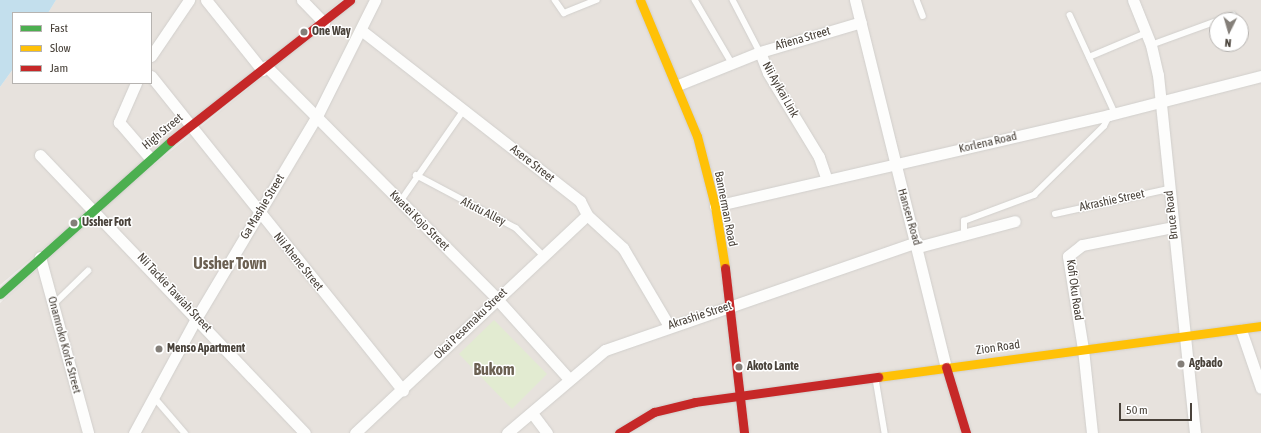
<!DOCTYPE html>
<style>
body{margin:0}
#map{position:relative;width:1261px;height:433px;overflow:hidden;background:#f3f1ee;font-family:"Asap Condensed",sans-serif}
div>[style]{position:absolute}
[style*='--x']{left:calc(var(--x)*1px);top:calc(var(--y)*1px);width:calc(var(--w)*1px);rotate:calc(var(--a)*1deg)}
.residential>*{inset:0;background:#e7e2dd}
.green>*{inset:0;background:#e2ebd1}
.water>*{inset:0;background:#c3dfed}
.roads{filter:drop-shadow(0 0 1px #d1cfcc) drop-shadow(0 0 1px #d1cfcc)}
.lane>*{height:5.5px;margin:-2.75px;padding:0 2.75px;transform-origin:2.75px;border-radius:2.75px;background:#fdfdfc}
.street>*{height:11px;margin:-5.5px;padding:0 5.5px;transform-origin:5.5px;border-radius:5.5px;background:#fdfdfc}
.fast>*{height:9px;margin:-4.5px;padding:0 4.5px;transform-origin:4.5px;border-radius:4.5px;background:#4caf50}
.slow>*{height:9px;margin:-4.5px;padding:0 4.5px;transform-origin:4.5px;border-radius:4.5px;background:#ffc107}
.jam>*{height:9px;margin:-4.5px;padding:0 4.5px;transform-origin:4.5px;border-radius:4.5px;background:#c62828}
.dots>*{width:11px;height:11px;translate:-50% -50%;box-sizing:border-box;border:2px solid #fff;border-radius:50%}
span{translate:-50% -50%;white-space:nowrap;text-align:center;line-height:1.15;-webkit-text-stroke:3px #fff;paint-order:stroke}
.poi-label{font-size:12px;color:#49423a;font-weight:700}
.left{translate:0 -50%;text-align:left}
.street-label{font-size:12px;color:#49423a}
.district-label{font-size:16px;color:#6b6052;font-weight:700}
.legend{position:absolute;left:12px;top:12px;width:140px;height:72px;box-sizing:border-box;background:#fff;border:1px solid #b6b3b0;margin:0;padding:5px 7px;list-style:none;font-size:12px;color:#49423a}
.legend li{display:flex;align-items:center;gap:8px;height:20px}
.legend b{width:20px;border:1px solid #b6b3b0}
.north{position:absolute;left:1209px;top:12px;width:40px;height:40px;box-sizing:border-box;background:#fff;border:1px solid #b6b3b0;border-radius:50%;rotate:185deg;font-size:11px;font-weight:700;line-height:16px;text-align:center;color:#49423a}
.north::after{content:'';display:block;margin:auto;width:14px;height:18px;background:#847f79;clip-path:polygon(50% 0,100% 100%,50% 72%,0 100%)}
.scale{position:absolute;left:1119px;top:403px;width:73px;height:18px;box-sizing:border-box;border:2px solid #49423a;border-top:0;padding-left:5px;font-size:12px;line-height:14px;white-space:nowrap;color:#49423a;-webkit-text-stroke:3px #fff;paint-order:stroke}
</style>
<div id="map">
<div class="residential">
<div style="clip-path:polygon(56px 0,342px 0,0 285px,0 87px,13px 69px,13px 83px,151px 83px,151px 13px,48px 13px)"></div>
<div style="clip-path:polygon(evenodd,357px 0,1261px 0,1261px 433px,0 433px,0 303px,124px 189px,357px 0,1217px 20px,1241px 20px,1241px 44px,1217px 44px,1217px 20px)"></div>
</div>
<div class="green">
<div style="clip-path:polygon(494px 320px,547px 374px,512px 409px,459px 354px)"></div>
</div>
<div class="water">
<div style="clip-path:polygon(0 0,56px 0,48px 13px,13px 13px,13px 69px,0 87px)"></div>
</div>
<div class="roads">
<div class="lane">
<div style="--x:555;--y:0;--w:16;--a:55"></div>
<div style="--x:564;--y:13;--w:35;--a:-22"></div>
<div style="--x:695;--y:0;--w:73;--a:59.6"></div>
<div style="--x:733;--y:0;--w:59;--a:62.6"></div>
<div style="--x:917;--y:0;--w:17;--a:69"></div>
<div style="--x:1070;--y:15;--w:108;--a:65.3"></div>
<div style="--x:1220;--y:20;--w:14;--a:-21"></div>
<div style="--x:1151;--y:45;--w:70;--a:-20"></div>
<div style="--x:1089;--y:57;--w:62;--a:-22.8"></div>
<div style="--x:416;--y:175;--w:113;--a:27.9"></div>
<div style="--x:516;--y:228;--w:40;--a:45"></div>
<div style="--x:400;--y:202;--w:112;--a:-55.2"></div>
<div style="--x:1055;--y:214;--w:117;--a:-12.4"></div>
<div style="--x:964;--y:235;--w:14;--a:-90"></div>
<div style="--x:964;--y:221;--w:75;--a:-20.4"></div>
<div style="--x:1034;--y:195;--w:98;--a:-44.6"></div>
<div style="--x:1104;--y:126;--w:11;--a:-63"></div>
<div style="--x:53;--y:305;--w:49;--a:-44.2"></div>
<div style="--x:876;--y:379;--w:55;--a:80.5"></div>
<div style="--x:154;--y:397;--w:48;--a:49.3"></div>
</div>
<div class="street">
<div style="--x:206;--y:0;--w:90;--a:51.3"></div>
<div style="--x:302;--y:0;--w:32;--a:46"></div>
<div style="--x:855;--y:0;--w:378;--a:76.1"></div>
<div style="--x:1133;--y:0;--w:48;--a:68.2"></div>
<div style="--x:1151;--y:45;--w:31;--a:77"></div>
<div style="--x:1158;--y:75;--w:360;--a:84.1"></div>
<div style="--x:361;--y:30;--w:278;--a:38"></div>
<div style="--x:580;--y:201;--w:16;--a:63"></div>
<div style="--x:587;--y:215;--w:49;--a:42.5"></div>
<div style="--x:623;--y:248;--w:91;--a:59.5"></div>
<div style="--x:760;--y:52;--w:22;--a:69"></div>
<div style="--x:768;--y:73;--w:98;--a:58.7"></div>
<div style="--x:819;--y:157;--w:24;--a:71"></div>
<div style="--x:151;--y:56;--w:68;--a:-55.8"></div>
<div style="--x:266;--y:66;--w:328;--a:45.2"></div>
<div style="--x:497;--y:299;--w:108;--a:48"></div>
<div style="--x:151;--y:76;--w:403;--a:51.3"></div>
<div style="--x:136;--y:83;--w:43;--a:113.6"></div>
<div style="--x:119;--y:122;--w:48;--a:49.3"></div>
<div style="--x:678;--y:85;--w:88;--a:-21.9"></div>
<div style="--x:760;--y:52;--w:105;--a:-16.5"></div>
<div style="--x:40;--y:155;--w:384;--a:46.4"></div>
<div style="--x:715;--y:206;--w:404;--a:-13"></div>
<div style="--x:1109;--y:115;--w:157;--a:-14.4"></div>
<div style="--x:918;--y:247;--w:100;--a:-15"></div>
<div style="--x:40;--y:257;--w:182;--a:74.7"></div>
<div style="--x:1241;--y:330;--w:61;--a:71"></div>
<div style="--x:532;--y:413;--w:25;--a:53"></div>
<div style="--x:134;--y:433;--w:132;--a:-61.5"></div>
<div style="--x:197;--y:317;--w:234;--a:-59.2"></div>
<div style="--x:317;--y:116;--w:130;--a:-63.4"></div>
<div style="--x:355;--y:433;--w:318;--a:-43.2"></div>
<div style="--x:507;--y:433;--w:128;--a:-40.3"></div>
<div style="--x:605;--y:350;--w:330;--a:-19.1"></div>
<div style="--x:1092;--y:433;--w:84;--a:-96.1"></div>
<div style="--x:1083;--y:349;--w:94;--a:-99.2"></div>
<div style="--x:1068;--y:256;--w:18;--a:-38"></div>
<div style="--x:1082;--y:245;--w:93;--a:-11.2"></div>
</div>
<div class="fast">
<div style="--x:0;--y:294;--w:229;--a:-41.8"></div>
</div>
<div class="slow">
<div style="--x:640;--y:0;--w:147;--a:67.3"></div>
<div style="--x:697;--y:136;--w:72;--a:75.6"></div>
<div style="--x:715;--y:206;--w:63;--a:80.8"></div>
<div style="--x:878;--y:377;--w:386;--a:-7.6"></div>
</div>
<div class="jam">
<div style="--x:171;--y:141;--w:228;--a:-38.2"></div>
<div style="--x:725;--y:268;--w:166;--a:83.4"></div>
<div style="--x:946;--y:367;--w:69;--a:73.1"></div>
<div style="--x:619;--y:433;--w:41;--a:-31"></div>
<div style="--x:654;--y:412;--w:42;--a:-13.7"></div>
<div style="--x:695;--y:402;--w:185;--a:-7.8"></div>
</div>
</div>
<div class="dots">
<div style="left:304px;top:32px;background:#847f79"></div>
<div style="left:74px;top:223px;background:#847f79"></div>
<div style="left:159px;top:349px;background:#847f79"></div>
<div style="left:1181px;top:364px;background:#847f79"></div>
<div style="left:739px;top:367px;background:#847f79"></div>
</div>
<div class="poi-label">
<span class="left" style="left:312px;top:32px">One Way</span>
<span class="left" style="left:82px;top:223px">Ussher Fort</span>
<span class="left" style="left:167px;top:349px">Menso Apartment</span>
<span class="left" style="left:1189px;top:364px">Agbado</span>
<span class="left" style="left:747px;top:367px">Akoto Lante</span>
</div>
<div class="street-label">
<span style="left:803px;top:39px;rotate:-16deg">Afiena Street</span>
<span style="left:780px;top:90px;rotate:61deg">Nii Ayikai Link</span>
<span style="left:163px;top:132px;rotate:-40deg">High Street</span>
<span style="left:988px;top:143px;rotate:-13deg">Korlena Road</span>
<span style="left:532px;top:164px;rotate:38deg">Asere Street</span>
<span style="left:1112px;top:201px;rotate:-12deg">Akrashie Street</span>
<span style="left:263px;top:207px;rotate:-59deg">Ga Mashie Street</span>
<span style="left:725px;top:209px;rotate:79deg">Bannerman Road</span>
<span style="left:483px;top:212px;rotate:27deg">Afutu Alley</span>
<span style="left:1172px;top:215px;rotate:-96deg">Bruce Road</span>
<span style="left:909px;top:217px;rotate:74deg">Hansen Road</span>
<span style="left:419px;top:221px;rotate:45deg">Kwatei Kojo Street</span>
<span style="left:298px;top:262px;rotate:51deg">Nii Ahene Street</span>
<span style="left:1074px;top:290px;rotate:82deg">Kofi Oku Road</span>
<span style="left:174px;top:293px;rotate:47deg">Nii Tackie Tawiah Street</span>
<span style="left:700px;top:316px;rotate:-18deg">Akrashie Street</span>
<span style="left:471px;top:324px;rotate:-44deg">Okai Pesemaku Street</span>
<span style="left:64px;top:345px;rotate:75deg">Onamroko Korle Street</span>
<span style="left:998px;top:348px;rotate:-8deg">Zion Road</span>
</div>
<div class="district-label">
<span style="left:230px;top:263px">Ussher Town</span>
<span style="left:494px;top:369px">Bukom</span>
</div>
<ul class="legend">
<li><b style="height:5px;background:#4caf50"></b>Fast</li>
<li><b style="height:5px;background:#ffc107"></b>Slow</li>
<li><b style="height:5px;background:#c62828"></b>Jam</li>
</ul>
<div class="north">N</div>
<div class="scale">50 m</div>
</div>
